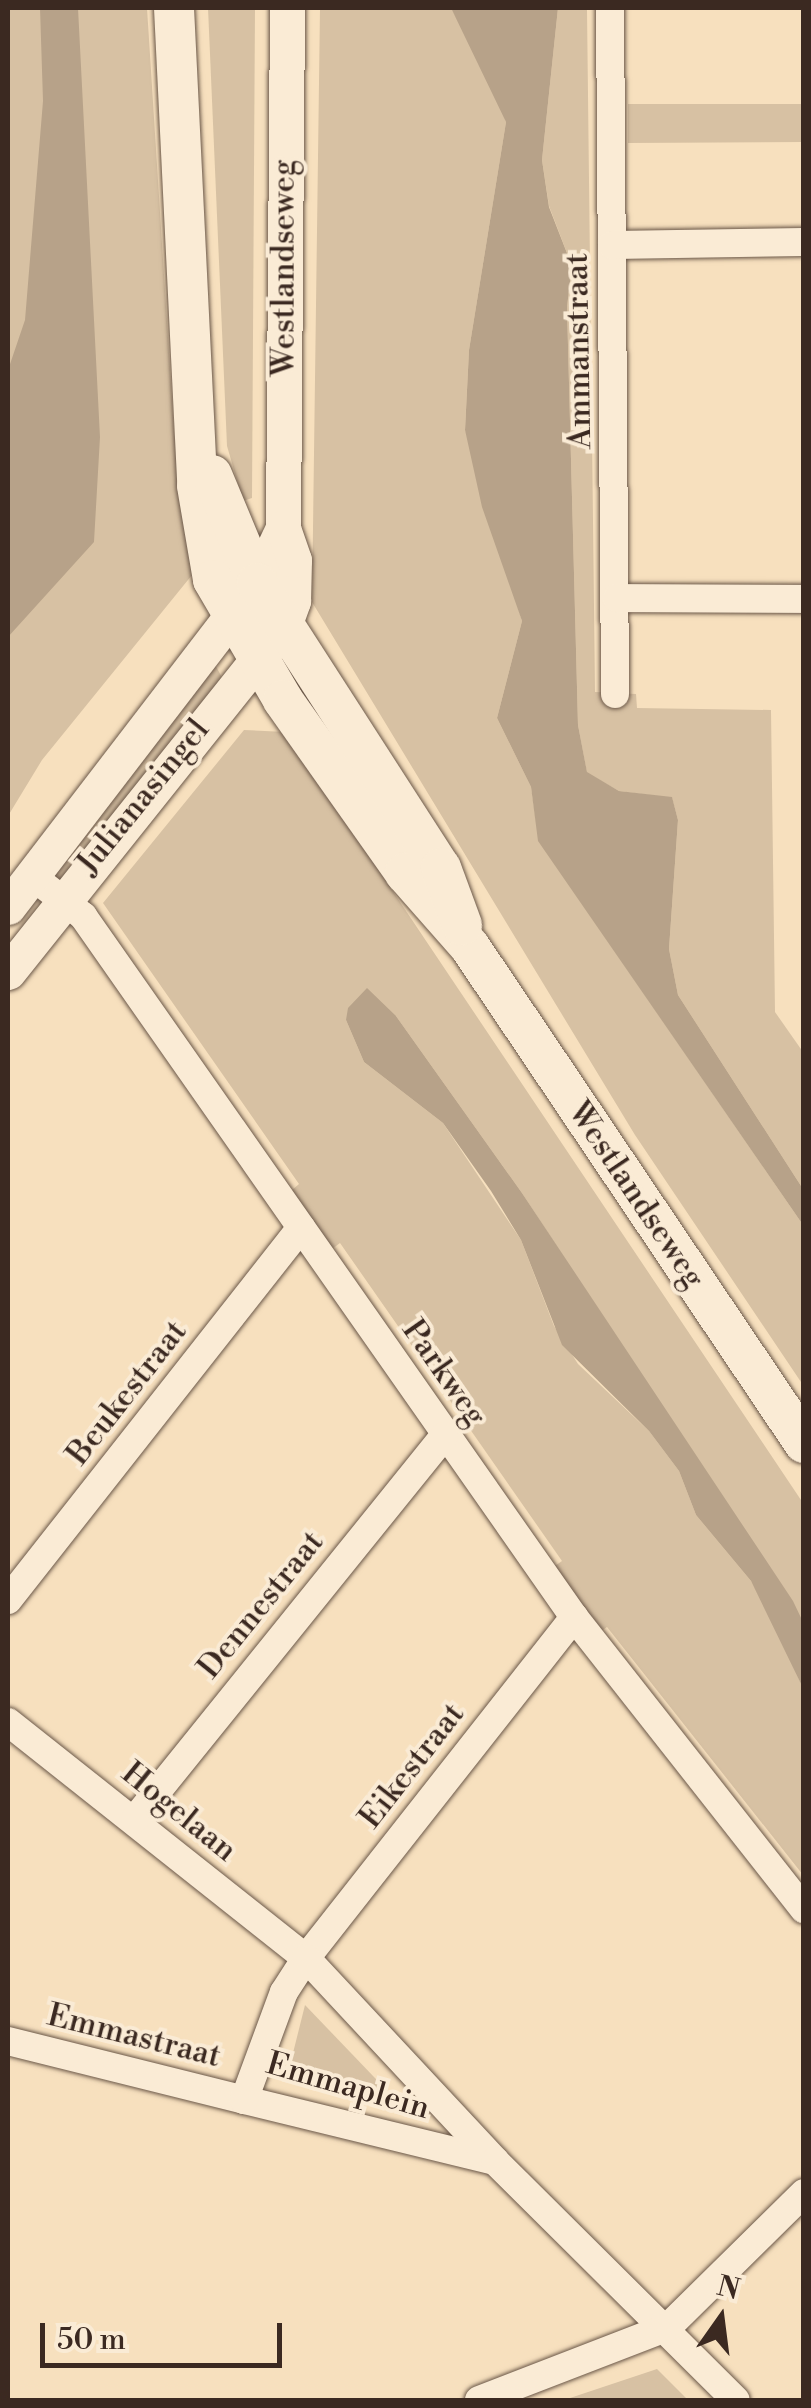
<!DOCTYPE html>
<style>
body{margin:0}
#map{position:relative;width:811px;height:2408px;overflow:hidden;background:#f7e0be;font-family:"Libre Bodoni",serif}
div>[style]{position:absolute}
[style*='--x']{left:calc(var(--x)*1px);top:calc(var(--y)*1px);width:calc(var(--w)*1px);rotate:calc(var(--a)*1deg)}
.green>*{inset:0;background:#d7c1a3}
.water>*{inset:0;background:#b7a289}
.roads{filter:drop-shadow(0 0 2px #6a5748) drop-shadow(0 0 2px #6a5748)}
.minor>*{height:28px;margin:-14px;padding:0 14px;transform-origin:14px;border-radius:14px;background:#faebd5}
.tertiary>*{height:35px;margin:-17.5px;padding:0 17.5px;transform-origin:17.5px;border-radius:17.5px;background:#faebd5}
.secondary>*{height:40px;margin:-20px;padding:0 20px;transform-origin:20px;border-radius:20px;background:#faebd5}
span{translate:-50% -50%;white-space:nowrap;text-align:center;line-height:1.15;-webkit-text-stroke:8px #faebd5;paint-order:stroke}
.street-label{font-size:32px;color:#3b2921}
.frame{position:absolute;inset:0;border:10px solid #3b2921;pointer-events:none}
.north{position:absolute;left:671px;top:2268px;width:100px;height:100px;-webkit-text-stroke:8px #faebd5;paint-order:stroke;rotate:14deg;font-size:28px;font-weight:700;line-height:40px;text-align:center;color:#3b2921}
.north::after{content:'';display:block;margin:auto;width:35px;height:45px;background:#3b2921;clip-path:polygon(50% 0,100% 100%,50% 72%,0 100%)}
.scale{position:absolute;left:40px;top:2323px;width:242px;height:45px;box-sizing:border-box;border:5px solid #3b2921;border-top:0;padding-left:12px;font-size:30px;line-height:35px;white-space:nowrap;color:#3b2921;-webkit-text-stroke:8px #faebd5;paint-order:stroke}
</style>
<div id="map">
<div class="green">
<div style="clip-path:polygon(8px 8px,147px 8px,174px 432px,192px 575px,42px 760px,8px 816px)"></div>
<div style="clip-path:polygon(208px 8px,255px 8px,252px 498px,243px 501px,227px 446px)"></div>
<div style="clip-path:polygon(320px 8px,451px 8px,500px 100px,506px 122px,469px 350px,465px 429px,522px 621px,497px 718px,531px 787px,539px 841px,803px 1225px,803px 1385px,635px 1135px,312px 602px)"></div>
<div style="clip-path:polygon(558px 8px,587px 8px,595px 692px,636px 694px,637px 708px,771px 710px,775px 1012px,803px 1052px,803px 1189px,678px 995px,669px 949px,678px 820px,672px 798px,619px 791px,587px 773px,578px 725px,567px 307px,572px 266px,549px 206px,542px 160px)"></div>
<div style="clip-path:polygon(628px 104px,803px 104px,803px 142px,628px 143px)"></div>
<div style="clip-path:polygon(212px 659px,225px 683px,73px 879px,51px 883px,50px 860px)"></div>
<div style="clip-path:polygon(244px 730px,286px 732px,803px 1503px,803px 1622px,522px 1193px,396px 1016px,346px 1020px,364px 1062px,443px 1123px,521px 1240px,554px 1326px,578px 1364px,649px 1431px,679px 1471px,696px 1515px,751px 1581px,775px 1625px,803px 1688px,803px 1875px,607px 1627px,600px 1632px,552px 1568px,562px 1561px,340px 1243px,332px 1249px,291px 1191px,299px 1184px,103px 903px)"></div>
<div style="clip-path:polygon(305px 2005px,397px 2101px,288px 2073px)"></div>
<div style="clip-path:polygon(657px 2369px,688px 2400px,564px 2400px)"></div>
</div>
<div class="water">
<div style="clip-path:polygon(40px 8px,78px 8px,100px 437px,94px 542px,8px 637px,8px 370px,25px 320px,43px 101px)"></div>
<div style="clip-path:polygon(451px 8px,558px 8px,542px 160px,549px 207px,572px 266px,567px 307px,578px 725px,587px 772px,619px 791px,672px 797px,678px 820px,669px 949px,678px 995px,803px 1189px,803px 1225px,538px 841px,531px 787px,497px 718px,522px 621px,482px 507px,465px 430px,469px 350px,506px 122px)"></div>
<div style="clip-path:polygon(367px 988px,396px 1016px,522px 1193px,793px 1601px,803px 1622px,803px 1688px,751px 1581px,696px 1515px,679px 1471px,649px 1431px,562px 1345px,521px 1240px,491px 1191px,443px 1123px,364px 1062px,346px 1020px,348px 1008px)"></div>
</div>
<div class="roads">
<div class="minor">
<div style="--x:610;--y:8;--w:686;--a:89.58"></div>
<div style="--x:612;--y:245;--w:192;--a:-0.9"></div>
<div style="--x:617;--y:598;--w:187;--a:0.3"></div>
<div style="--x:32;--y:876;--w:65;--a:38.1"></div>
<div style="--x:83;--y:916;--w:856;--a:54.99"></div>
<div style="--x:574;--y:1617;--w:372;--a:51.8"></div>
<div style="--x:8;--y:1600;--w:474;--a:-51.8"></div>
<div style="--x:8;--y:1722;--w:380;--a:38.4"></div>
<div style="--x:306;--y:1958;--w:434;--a:-51.8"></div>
<div style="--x:135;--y:1819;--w:492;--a:-51.1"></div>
<div style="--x:8;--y:2041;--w:243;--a:14"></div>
<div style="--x:495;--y:2161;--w:258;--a:-166.3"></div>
<div style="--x:244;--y:2100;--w:115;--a:-69.7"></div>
<div style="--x:284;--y:1992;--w:40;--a:-57.1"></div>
<div style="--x:306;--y:1958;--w:277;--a:47"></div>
<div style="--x:495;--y:2161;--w:339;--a:44.8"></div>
<div style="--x:479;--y:2400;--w:203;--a:-21.1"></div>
<div style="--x:668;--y:2327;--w:191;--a:-44.6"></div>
</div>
<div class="tertiary">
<div style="--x:8;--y:907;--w:409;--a:-52.5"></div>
<div style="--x:257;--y:583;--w:61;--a:-64.7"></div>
<div style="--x:283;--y:528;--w:520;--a:-89.56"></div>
<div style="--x:8;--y:972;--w:443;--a:-51.4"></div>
<div style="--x:284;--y:626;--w:27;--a:-70"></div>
<div style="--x:293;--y:601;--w:41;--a:-88.6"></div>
<div style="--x:294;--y:560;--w:34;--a:-109"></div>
</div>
<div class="secondary">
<div style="--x:174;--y:8;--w:479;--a:87.2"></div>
<div style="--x:197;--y:486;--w:95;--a:80.3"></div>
<div style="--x:213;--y:580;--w:139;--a:59.7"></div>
<div style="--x:283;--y:700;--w:212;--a:54.8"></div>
<div style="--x:405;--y:873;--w:98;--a:48.7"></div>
<div style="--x:470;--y:947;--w:598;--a:56.04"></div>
<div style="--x:212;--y:475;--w:117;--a:67.4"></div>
<div style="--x:257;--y:583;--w:339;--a:57.2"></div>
<div style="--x:441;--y:868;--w:61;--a:69.8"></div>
</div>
</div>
<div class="street-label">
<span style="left:284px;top:268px;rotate:-90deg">Westlandseweg</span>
<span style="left:579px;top:351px;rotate:-91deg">Ammanstraat</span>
<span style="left:143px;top:797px;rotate:-51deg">Julianasingel</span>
<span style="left:636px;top:1195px;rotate:56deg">Westlandseweg</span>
<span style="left:444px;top:1373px;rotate:55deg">Parkweg</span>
<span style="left:127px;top:1393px;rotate:-52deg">Beukestraat</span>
<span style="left:261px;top:1605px;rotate:-51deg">Dennestraat</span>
<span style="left:412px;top:1766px;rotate:-52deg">Eikestraat</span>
<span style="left:179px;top:1812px;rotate:39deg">Hogelaan</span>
<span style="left:134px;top:2036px;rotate:14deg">Emmastraat</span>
<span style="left:348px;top:2086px;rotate:16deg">Emmaplein</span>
</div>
<div class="frame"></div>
<div class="north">N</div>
<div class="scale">50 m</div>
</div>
